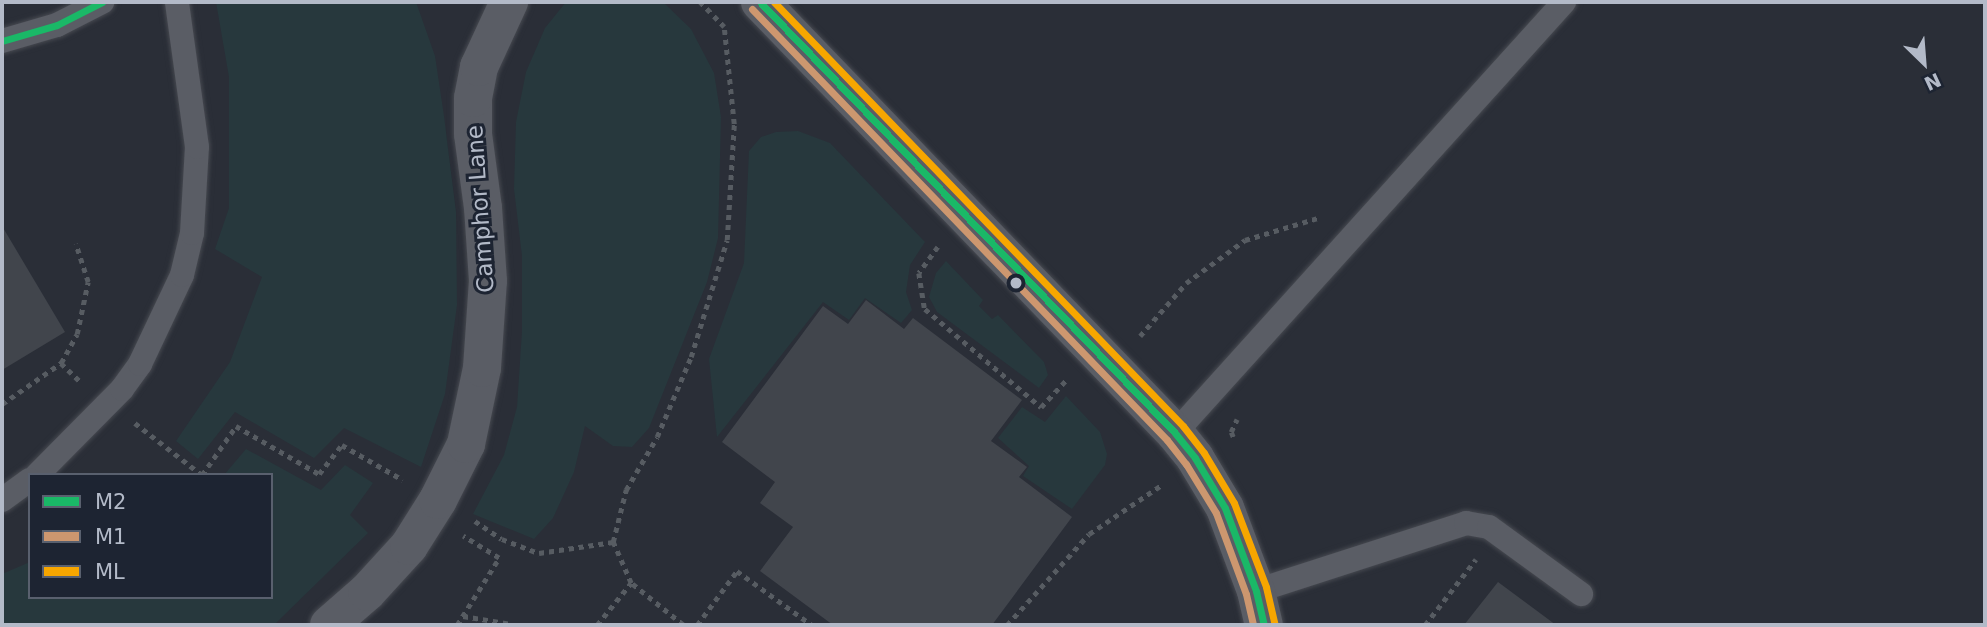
<!DOCTYPE html>
<style>
body{margin:0}
#map{position:relative;width:1987px;height:627px;overflow:hidden;background:#2a2e37;font-family:"DejaVu Sans",sans-serif}
div>[style]{position:absolute}
[style*='--x']{left:calc(var(--x)*1px);top:calc(var(--y)*1px);width:calc(var(--w)*1px);rotate:calc(var(--a)*1deg)}
.green>*{inset:0;background:#27383d}
.building>*{inset:0;background:#41454c}
.path>*{height:4.5px;margin-top:-2.25px;transform-origin:0;background:repeating-linear-gradient(90deg,#575c62 0 5px,transparent 0 10px)}
.roads{filter:drop-shadow(0 0 2px #464950) drop-shadow(0 0 2px #464950)}
.service>*{height:24px;margin:-12px;padding:0 12px;transform-origin:12px;border-radius:12px;background:#5a5d65}
.minor>*{height:38px;margin:-19px;padding:0 19px;transform-origin:19px;border-radius:19px;background:#5a5d65}
.bus-1>*{height:7px;margin:-3.5px;padding:0 3.5px;transform-origin:3.5px;border-radius:3.5px;background:#1ab867}
.bus-2>*{height:7px;margin:-3.5px;padding:0 3.5px;transform-origin:3.5px;border-radius:3.5px;background:#cd976f}
.bus-3>*{height:7px;margin:-3.5px;padding:0 3.5px;transform-origin:3.5px;border-radius:3.5px;background:#f7a600}
.dots>*{width:19px;height:19px;translate:-50% -50%;box-sizing:border-box;border:4px solid #1d2432;border-radius:50%}
span{translate:-50% -50%;white-space:nowrap;text-align:center;line-height:1.15;-webkit-text-stroke:6px #1d2432;paint-order:stroke}
.street-label{font-size:23px;color:#b3bac8}
.frame{position:absolute;inset:0;border:4px solid #b3bac8;pointer-events:none}
.legend{position:absolute;left:28px;top:473px;width:245px;height:126px;box-sizing:border-box;background:#1d2432;border:2px solid #59606e;margin:0;padding:9px 12px;list-style:none;font-size:21px;color:#b3bac8}
.legend li{display:flex;align-items:center;gap:14px;height:35px}
.legend b{width:35px;border:2px solid #59606e}
.north{position:absolute;left:1889px;top:28px;width:70px;height:70px;-webkit-text-stroke:5px #1d2432;paint-order:stroke;rotate:155deg;font-size:19px;font-weight:700;line-height:28px;text-align:center;color:#b3bac8}
.north::after{content:'';display:block;margin:auto;width:24px;height:32px;background:#b3bac8;clip-path:polygon(50% 0,100% 100%,50% 72%,0 100%)}
</style>
<div id="map">
<div class="green">
<div style="clip-path:polygon(216px 2px,416px 2px,435px 56px,444px 116px,456px 212px,457px 305px,445px 394px,421px 467px,344px 428px,314px 458px,235px 412px,198px 459px,176px 441px,230px 362px,262px 277px,215px 249px,229px 208px,229px 77px)"></div>
<div style="clip-path:polygon(566px 2px,663px 2px,691px 29px,714px 73px,721px 117px,718px 238px,707px 282px,649px 428px,632px 447px,613px 446px,585px 426px,574px 472px,553px 518px,534px 539px,473px 514px,504px 455px,517px 407px,522px 331px,522px 256px,514px 189px,516px 122px,526px 72px,545px 28px)"></div>
<div style="clip-path:polygon(798px 131px,830px 143px,925px 242px,910px 265px,906px 292px,912px 310px,901px 323px,865px 298px,849px 320px,823px 302px,717px 437px,709px 359px,744px 263px,749px 151px,761px 137px,776px 132px)"></div>
<div style="clip-path:polygon(946px 261px,983px 300px,979px 306px,992px 319px,998px 315px,1044px 362px,1048px 375px,1039px 388px,937px 312px,929px 297px,936px 273px)"></div>
<div style="clip-path:polygon(1066px 396px,1100px 432px,1107px 454px,1105px 465px,1072px 509px,1023px 476px,1029px 466px,998px 438px,1022px 407px,1045px 422px)"></div>
<div style="clip-path:polygon(246px 449px,321px 490px,345px 465px,373px 483px,350px 515px,368px 533px,274px 625px,2px 625px,2px 574px,30px 562px,30px 597px,271px 597px,271px 475px,224px 475px)"></div>
</div>
<div class="building">
<div style="clip-path:polygon(2px 226px,65px 332px,2px 370px)"></div>
<div style="clip-path:polygon(866px 300px,904px 329px,913px 318px,1022px 400px,991px 441px,1027px 467px,1019px 477px,1072px 517px,992px 625px,833px 625px,760px 571px,793px 527px,760px 503px,775px 482px,722px 442px,823px 306px,848px 324px)"></div>
<div style="clip-path:polygon(1498px 582px,1556px 625px,1464px 625px)"></div>
</div>
<div class="path">
<div style="--x:938;--y:247;--w:32;--a:126"></div>
<div style="--x:919;--y:273;--w:36;--a:81"></div>
<div style="--x:925;--y:309;--w:152;--a:40.2"></div>
<div style="--x:1041;--y:407;--w:37;--a:-47"></div>
<div style="--x:1140;--y:336;--w:70;--a:-49"></div>
<div style="--x:1186;--y:283;--w:73;--a:-36.1"></div>
<div style="--x:1245;--y:240;--w:79;--a:-16.8"></div>
<div style="--x:61;--y:363;--w:28;--a:44"></div>
<div style="--x:2;--y:404;--w:72;--a:-34.8"></div>
<div style="--x:61;--y:363;--w:33;--a:-61"></div>
<div style="--x:77;--y:334;--w:53;--a:-78.1"></div>
<div style="--x:88;--y:282;--w:40;--a:-108"></div>
<div style="--x:135;--y:423;--w:85;--a:37.8"></div>
<div style="--x:1233;--y:437;--w:5;--a:-112"></div>
<div style="--x:1231;--y:432;--w:14;--a:-65"></div>
<div style="--x:202;--y:475;--w:60;--a:-55.2"></div>
<div style="--x:236;--y:426;--w:96;--a:30"></div>
<div style="--x:319;--y:474;--w:37;--a:-52"></div>
<div style="--x:342;--y:445;--w:70;--a:29.8"></div>
<div style="--x:475;--y:521;--w:32;--a:34"></div>
<div style="--x:502;--y:539;--w:40;--a:21"></div>
<div style="--x:539;--y:553;--w:75;--a:-8.5"></div>
<div style="--x:463;--y:616;--w:50;--a:9.3"></div>
<div style="--x:457;--y:625;--w:79;--a:-57.9"></div>
<div style="--x:499;--y:558;--w:42;--a:-148.6"></div>
<div style="--x:597;--y:625;--w:54;--a:-51"></div>
<div style="--x:683;--y:625;--w:67;--a:-141.1"></div>
<div style="--x:631;--y:583;--w:45;--a:-113.7"></div>
<div style="--x:613;--y:542;--w:54;--a:-76"></div>
<div style="--x:626;--y:490;--w:61;--a:-59.7"></div>
<div style="--x:657;--y:437;--w:87;--a:-67"></div>
<div style="--x:691;--y:357;--w:122;--a:-72.9"></div>
<div style="--x:727;--y:240;--w:116;--a:-86.5"></div>
<div style="--x:734;--y:124;--w:98;--a:-95.9"></div>
<div style="--x:724;--y:27;--w:35;--a:-134"></div>
<div style="--x:697;--y:625;--w:67;--a:-53.5"></div>
<div style="--x:737;--y:571;--w:92;--a:35.8"></div>
<div style="--x:1007;--y:625;--w:122;--a:-48"></div>
<div style="--x:1089;--y:534;--w:89;--a:-34"></div>
<div style="--x:1425;--y:625;--w:83;--a:-52.3"></div>
</div>
<div class="roads">
<div class="service">
<div style="--x:2;--y:41;--w:57;--a:-16.2"></div>
<div style="--x:57;--y:25;--w:51;--a:-27.1"></div>
<div style="--x:1175;--y:433;--w:581;--a:-47.93"></div>
<div style="--x:37;--y:475;--w:121;--a:-45.3"></div>
<div style="--x:122;--y:389;--w:31;--a:-54"></div>
<div style="--x:140;--y:364;--w:98;--a:-64.7"></div>
<div style="--x:182;--y:275;--w:43;--a:-76.6"></div>
<div style="--x:192;--y:233;--w:86;--a:-86.7"></div>
<div style="--x:197;--y:147;--w:146;--a:-97.9"></div>
<div style="--x:2;--y:500;--w:34;--a:-36"></div>
<div style="--x:1256;--y:591;--w:221;--a:-17.9"></div>
<div style="--x:1466;--y:523;--w:23;--a:10"></div>
<div style="--x:1489;--y:527;--w:114;--a:36.1"></div>
</div>
<div class="minor">
<div style="--x:760;--y:2;--w:598;--a:46.08"></div>
<div style="--x:1175;--y:433;--w:32;--a:51"></div>
<div style="--x:1195;--y:458;--w:58;--a:59"></div>
<div style="--x:1225;--y:508;--w:89;--a:69.5"></div>
<div style="--x:1256;--y:591;--w:35;--a:77"></div>
<div style="--x:329;--y:625;--w:50;--a:-41"></div>
<div style="--x:367;--y:592;--w:62;--a:-47.6"></div>
<div style="--x:409;--y:546;--w:54;--a:-57.8"></div>
<div style="--x:438;--y:500;--w:63;--a:-63.4"></div>
<div style="--x:466;--y:444;--w:78;--a:-78.1"></div>
<div style="--x:482;--y:368;--w:87;--a:-86.1"></div>
<div style="--x:488;--y:281;--w:73;--a:-93.9"></div>
<div style="--x:483;--y:208;--w:75;--a:-97.7"></div>
<div style="--x:473;--y:134;--w:36;--a:-90"></div>
<div style="--x:473;--y:98;--w:32;--a:-79"></div>
<div style="--x:479;--y:67;--w:72;--a:-65.2"></div>
</div>
</div>
<div class="bus-1">
<div style="--x:760;--y:2;--w:598;--a:46.08"></div>
<div style="--x:1175;--y:433;--w:32;--a:51"></div>
<div style="--x:1195;--y:458;--w:58;--a:59"></div>
<div style="--x:1225;--y:508;--w:89;--a:69.5"></div>
<div style="--x:1256;--y:591;--w:35;--a:77"></div>
<div style="--x:2;--y:41;--w:57;--a:-16.2"></div>
<div style="--x:57;--y:25;--w:51;--a:-27.1"></div>
</div>
<div class="bus-2">
<div style="--x:752;--y:9;--w:598;--a:46.08"></div>
<div style="--x:1167;--y:440;--w:31;--a:52"></div>
<div style="--x:1186;--y:464;--w:57;--a:58.5"></div>
<div style="--x:1216;--y:513;--w:86;--a:69.7"></div>
<div style="--x:1246;--y:594;--w:32;--a:77"></div>
</div>
<div class="bus-3">
<div style="--x:774;--y:2;--w:589;--a:46.03"></div>
<div style="--x:1183;--y:426;--w:34;--a:52"></div>
<div style="--x:1204;--y:453;--w:58;--a:59"></div>
<div style="--x:1234;--y:503;--w:90;--a:69.1"></div>
<div style="--x:1266;--y:587;--w:37;--a:77"></div>
</div>
<div class="dots">
<div style="left:1016px;top:283px;background:#b3bac8"></div>
</div>
<div class="street-label">
<span style="left:480px;top:209px;rotate:-94deg">Camphor Lane</span>
</div>
<div class="frame"></div>
<ul class="legend">
<li><b style="height:9px;background:#1ab867"></b>M2</li>
<li><b style="height:9px;background:#cd976f"></b>M1</li>
<li><b style="height:9px;background:#f7a600"></b>ML</li>
</ul>
<div class="north">N</div>
</div>
